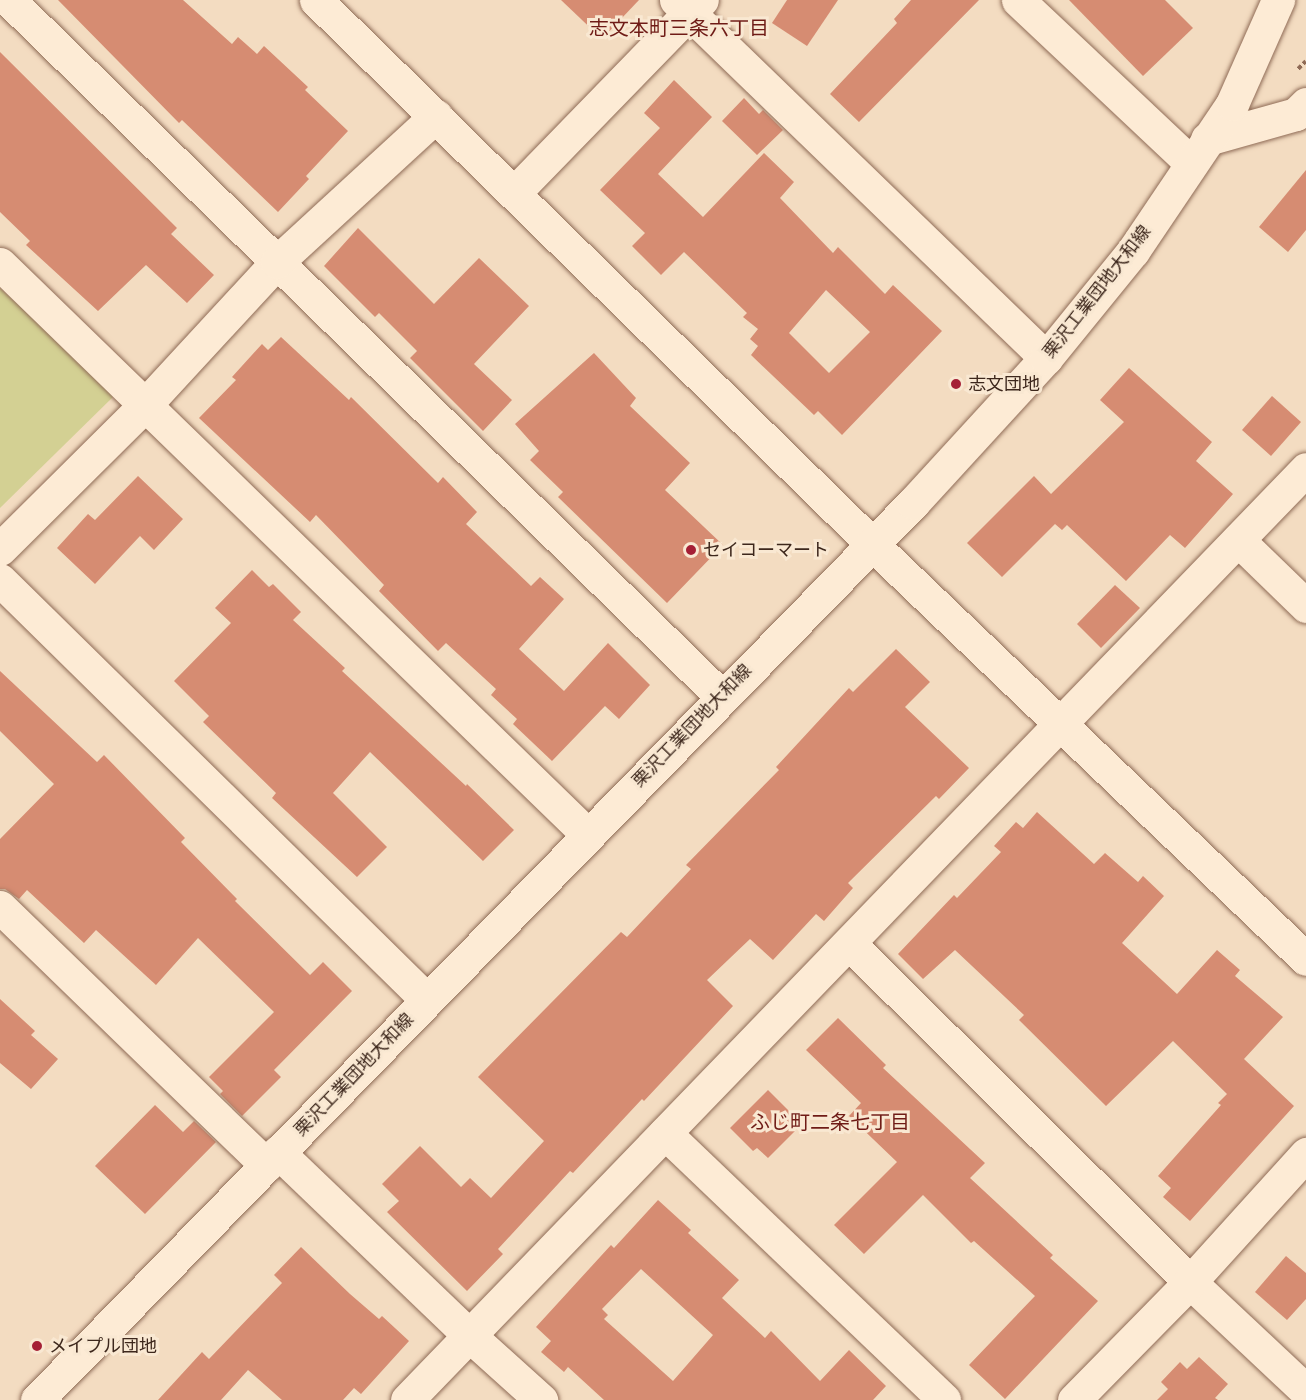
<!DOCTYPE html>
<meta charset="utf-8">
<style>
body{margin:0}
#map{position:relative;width:1306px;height:1400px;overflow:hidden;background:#f3dcc1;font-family:"Roboto Serif","Noto Sans JP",serif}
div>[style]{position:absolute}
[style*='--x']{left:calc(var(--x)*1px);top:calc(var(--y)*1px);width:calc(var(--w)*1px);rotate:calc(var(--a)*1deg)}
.green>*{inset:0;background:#d3d093}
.building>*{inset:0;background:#d68c72}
.path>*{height:4px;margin-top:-2px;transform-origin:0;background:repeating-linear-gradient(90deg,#8f6b56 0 4.5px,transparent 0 7.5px)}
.roads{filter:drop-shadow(0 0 2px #8f6b56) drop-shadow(0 0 2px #8f6b56)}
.minor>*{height:33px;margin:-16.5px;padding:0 16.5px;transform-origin:16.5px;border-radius:16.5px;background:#fdebd5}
.tertiary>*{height:33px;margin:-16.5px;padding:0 16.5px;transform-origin:16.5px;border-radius:16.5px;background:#fdebd5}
.secondary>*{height:33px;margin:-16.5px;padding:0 16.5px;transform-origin:16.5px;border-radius:16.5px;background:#fdebd5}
.dots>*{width:16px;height:16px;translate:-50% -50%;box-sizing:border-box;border:3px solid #f9e8d2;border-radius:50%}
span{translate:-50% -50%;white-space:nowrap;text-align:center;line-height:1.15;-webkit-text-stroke:6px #f9e8d2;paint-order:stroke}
.street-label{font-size:18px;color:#3d271c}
.poi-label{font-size:18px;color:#3d271c}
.left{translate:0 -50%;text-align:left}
.neighbourhood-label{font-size:20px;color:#6f1b16}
</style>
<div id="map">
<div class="green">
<div style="clip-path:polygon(0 288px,115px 395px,0 508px)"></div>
</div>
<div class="building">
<div style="clip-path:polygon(58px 0,183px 0,232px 44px,238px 37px,257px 54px,264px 46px,308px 87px,305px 90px,348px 131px,306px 176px,309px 179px,278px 212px,182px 120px,179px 123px)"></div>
<div style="clip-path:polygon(561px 0,639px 0,602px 39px)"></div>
<div style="clip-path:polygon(787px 0,838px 0,807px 46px,772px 23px)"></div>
<div style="clip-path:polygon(911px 0,979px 0,859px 122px,830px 94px,897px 23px,894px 19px)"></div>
<div style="clip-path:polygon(1069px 0,1165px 0,1193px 28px,1143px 76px)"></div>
<div style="clip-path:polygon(0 52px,177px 228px,171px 234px,214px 275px,187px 303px,146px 265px,98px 311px,26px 245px,30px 241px,0 212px)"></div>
<div style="clip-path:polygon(evenodd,674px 80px,712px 117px,658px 174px,703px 217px,764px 153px,794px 182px,780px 198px,833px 253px,838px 247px,885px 294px,893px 285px,942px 331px,842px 435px,818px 411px,814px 415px,751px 355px,758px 346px,750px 339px,758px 329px,743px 317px,747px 313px,684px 252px,661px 275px,632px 246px,645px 233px,600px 190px,660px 128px,644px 113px,674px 80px,826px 290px,870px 332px,829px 373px,789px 333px,826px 290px)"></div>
<div style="clip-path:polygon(744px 98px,759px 114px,763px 110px,783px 130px,757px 155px,722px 121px)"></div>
<div style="clip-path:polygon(1306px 170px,1306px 230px,1288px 252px,1259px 227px)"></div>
<div style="clip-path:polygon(358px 228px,434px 304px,479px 258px,529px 306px,474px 364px,512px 400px,483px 431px,410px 358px,417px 351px,379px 313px,375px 317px,324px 266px)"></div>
<div style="clip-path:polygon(281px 337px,349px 400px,351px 397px,438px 483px,443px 477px,477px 512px,466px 524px,531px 586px,540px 577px,564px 599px,519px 649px,564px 691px,608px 643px,650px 685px,619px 719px,605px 706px,552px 761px,513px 724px,517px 719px,491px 695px,496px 689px,446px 643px,438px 651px,379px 591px,384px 585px,316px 515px,310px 522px,199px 418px,236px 380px,232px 377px,262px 344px,268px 350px)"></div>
<div style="clip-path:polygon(594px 353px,636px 398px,630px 406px,690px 463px,665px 490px,723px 545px,667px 603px,558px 497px,563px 492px,530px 460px,539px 451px,515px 424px)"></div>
<div style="clip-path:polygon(1129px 368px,1212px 442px,1196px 461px,1233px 494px,1185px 548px,1170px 535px,1126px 581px,1067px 525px,1062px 530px,1055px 524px,1002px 577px,967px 543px,1034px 476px,1051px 494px,1124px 422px,1100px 400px)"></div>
<div style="clip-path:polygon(1272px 396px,1301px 422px,1271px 456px,1242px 430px)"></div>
<div style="clip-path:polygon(138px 476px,183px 519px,154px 550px,140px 536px,95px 584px,57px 548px,88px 514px,95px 520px)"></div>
<div style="clip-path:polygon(252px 570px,269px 587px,273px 584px,301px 612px,293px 620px,345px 668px,342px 671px,466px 786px,467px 784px,514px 830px,483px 861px,370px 752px,333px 793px,387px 847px,357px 877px,272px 798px,276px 793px,203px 722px,209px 716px,174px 681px,231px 623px,215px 608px)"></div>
<div style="clip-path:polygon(1115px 585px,1140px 608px,1101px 648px,1077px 624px)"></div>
<div style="clip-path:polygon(896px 649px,930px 682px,905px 707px,969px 768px,939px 799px,936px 796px,848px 883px,853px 888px,824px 921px,816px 914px,773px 960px,750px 939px,707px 980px,733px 1006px,644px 1101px,642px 1099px,573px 1173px,570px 1171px,498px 1249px,503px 1254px,467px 1291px,387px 1212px,399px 1201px,382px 1184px,420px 1146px,461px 1187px,470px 1178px,491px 1198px,544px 1141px,478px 1077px,621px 932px,627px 937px,691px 869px,686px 865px,779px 770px,776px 767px,849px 688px,853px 692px)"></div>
<div style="clip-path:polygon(0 671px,97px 762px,104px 755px,185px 838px,181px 842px,237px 899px,235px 901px,310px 975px,323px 962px,352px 991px,274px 1070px,281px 1077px,242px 1116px,220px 1094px,223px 1091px,209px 1077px,274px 1012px,198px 938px,156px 985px,96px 930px,84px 943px,27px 890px,19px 899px,5px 889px,0 889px,0 839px,54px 784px,0 731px)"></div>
<div style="clip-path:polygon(1037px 812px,1094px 864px,1105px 853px,1138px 882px,1143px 876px,1164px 896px,1122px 943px,1177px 994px,1217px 950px,1240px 970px,1235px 976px,1283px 1017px,1244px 1059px,1294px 1106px,1190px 1221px,1163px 1197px,1171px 1188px,1158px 1176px,1221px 1105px,1218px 1103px,1227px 1094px,1173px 1041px,1106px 1106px,1019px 1020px,1024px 1015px,955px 950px,923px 979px,898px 954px,954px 895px,957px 898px,1001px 852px,994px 846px,1016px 822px,1023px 828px)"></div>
<div style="clip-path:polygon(0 999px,35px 1031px,31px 1035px,58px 1059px,31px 1089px,0 1063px)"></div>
<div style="clip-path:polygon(838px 1018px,886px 1065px,883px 1068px,985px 1163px,970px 1178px,1053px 1255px,1050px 1258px,1098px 1301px,1005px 1399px,969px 1365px,1035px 1296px,974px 1241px,971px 1243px,923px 1195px,864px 1254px,834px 1225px,897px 1162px,849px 1116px,861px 1103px,806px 1050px)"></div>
<div style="clip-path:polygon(768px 1090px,802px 1124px,768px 1158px,757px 1148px,753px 1151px,730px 1128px)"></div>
<div style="clip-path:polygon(155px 1105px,183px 1132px,194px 1121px,216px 1142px,145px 1214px,95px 1166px)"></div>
<div style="clip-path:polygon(evenodd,658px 1200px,691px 1230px,688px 1233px,739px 1280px,722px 1298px,765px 1338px,771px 1331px,820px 1381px,849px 1350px,886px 1386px,873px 1400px,604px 1400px,568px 1367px,564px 1372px,541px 1352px,551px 1341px,536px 1327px,611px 1245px,614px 1248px,658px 1200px,641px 1269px,713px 1335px,673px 1381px,604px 1319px,608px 1315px,602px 1309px,641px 1269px)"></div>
<div style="clip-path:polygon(301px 1247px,350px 1294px,379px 1319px,382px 1316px,409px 1341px,361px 1394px,354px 1388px,343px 1400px,282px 1400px,248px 1370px,221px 1400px,158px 1400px,202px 1352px,209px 1359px,282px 1283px,274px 1275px)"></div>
<div style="clip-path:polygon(1286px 1256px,1306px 1273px,1306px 1299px,1287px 1320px,1255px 1292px)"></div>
<div style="clip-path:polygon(1199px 1357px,1228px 1384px,1215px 1398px,1218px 1400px,1157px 1400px,1168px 1389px,1161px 1382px,1180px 1362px,1187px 1369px)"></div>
</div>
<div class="path">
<div style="--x:1298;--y:69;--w:11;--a:-45"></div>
</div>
<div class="roads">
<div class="minor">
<div style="--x:9;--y:0;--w:996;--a:44.35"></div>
<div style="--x:676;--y:0;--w:515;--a:44.06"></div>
<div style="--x:1018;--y:0;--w:238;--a:43.3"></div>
<div style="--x:1207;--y:139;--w:92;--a:-15.7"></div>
<div style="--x:1296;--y:114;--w:14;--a:-45"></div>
<div style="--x:515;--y:192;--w:268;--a:-45.8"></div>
<div style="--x:0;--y:264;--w:820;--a:44.16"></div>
<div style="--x:1238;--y:540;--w:95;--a:44.1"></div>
<div style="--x:0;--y:549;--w:204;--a:-44.8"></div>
<div style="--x:145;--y:405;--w:195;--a:-47.3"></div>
<div style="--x:277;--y:262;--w:216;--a:-42.6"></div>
<div style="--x:0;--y:580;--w:599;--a:44.53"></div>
<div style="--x:0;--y:907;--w:371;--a:44.1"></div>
<div style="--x:849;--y:943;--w:481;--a:44.8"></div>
<div style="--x:1190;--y:1282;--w:159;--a:43.2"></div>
<div style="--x:665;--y:1133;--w:386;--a:43.7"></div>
<div style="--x:278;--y:1152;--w:266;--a:43.8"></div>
<div style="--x:470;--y:1336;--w:96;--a:42"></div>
<div style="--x:407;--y:1400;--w:1294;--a:-46"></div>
<div style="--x:1074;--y:1400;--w:165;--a:-45.5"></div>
<div style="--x:1190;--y:1282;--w:173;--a:-47.8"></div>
</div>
<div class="tertiary">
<div style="--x:316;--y:0;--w:778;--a:44.37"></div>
<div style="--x:872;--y:544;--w:600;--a:43.72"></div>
</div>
<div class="secondary">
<div style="--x:37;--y:1400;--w:1254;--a:-45.68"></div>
<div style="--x:913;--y:503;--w:197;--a:-47.5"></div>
<div style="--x:1046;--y:358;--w:138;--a:-50.9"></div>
<div style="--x:1133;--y:251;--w:177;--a:-56"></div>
<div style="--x:1232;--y:104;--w:114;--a:-66.1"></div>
</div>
</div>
<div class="dots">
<div style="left:956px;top:384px;background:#a51f35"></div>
<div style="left:691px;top:550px;background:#a51f35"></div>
<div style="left:37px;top:1346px;background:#a51f35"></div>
</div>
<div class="street-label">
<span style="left:1097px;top:292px;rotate:-52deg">栗沢工業団地大和線</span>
<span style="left:692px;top:726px;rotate:-46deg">栗沢工業団地大和線</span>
<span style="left:354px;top:1075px;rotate:-46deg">栗沢工業団地大和線</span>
</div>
<div class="poi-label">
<span class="left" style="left:968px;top:384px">志文団地</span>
<span class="left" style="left:703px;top:550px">セイコーマート</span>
<span class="left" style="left:49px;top:1346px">メイプル団地</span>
</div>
<div class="neighbourhood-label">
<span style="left:679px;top:28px">志文本町三条六丁目</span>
<span style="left:830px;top:1122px">ふじ町二条七丁目</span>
</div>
</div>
